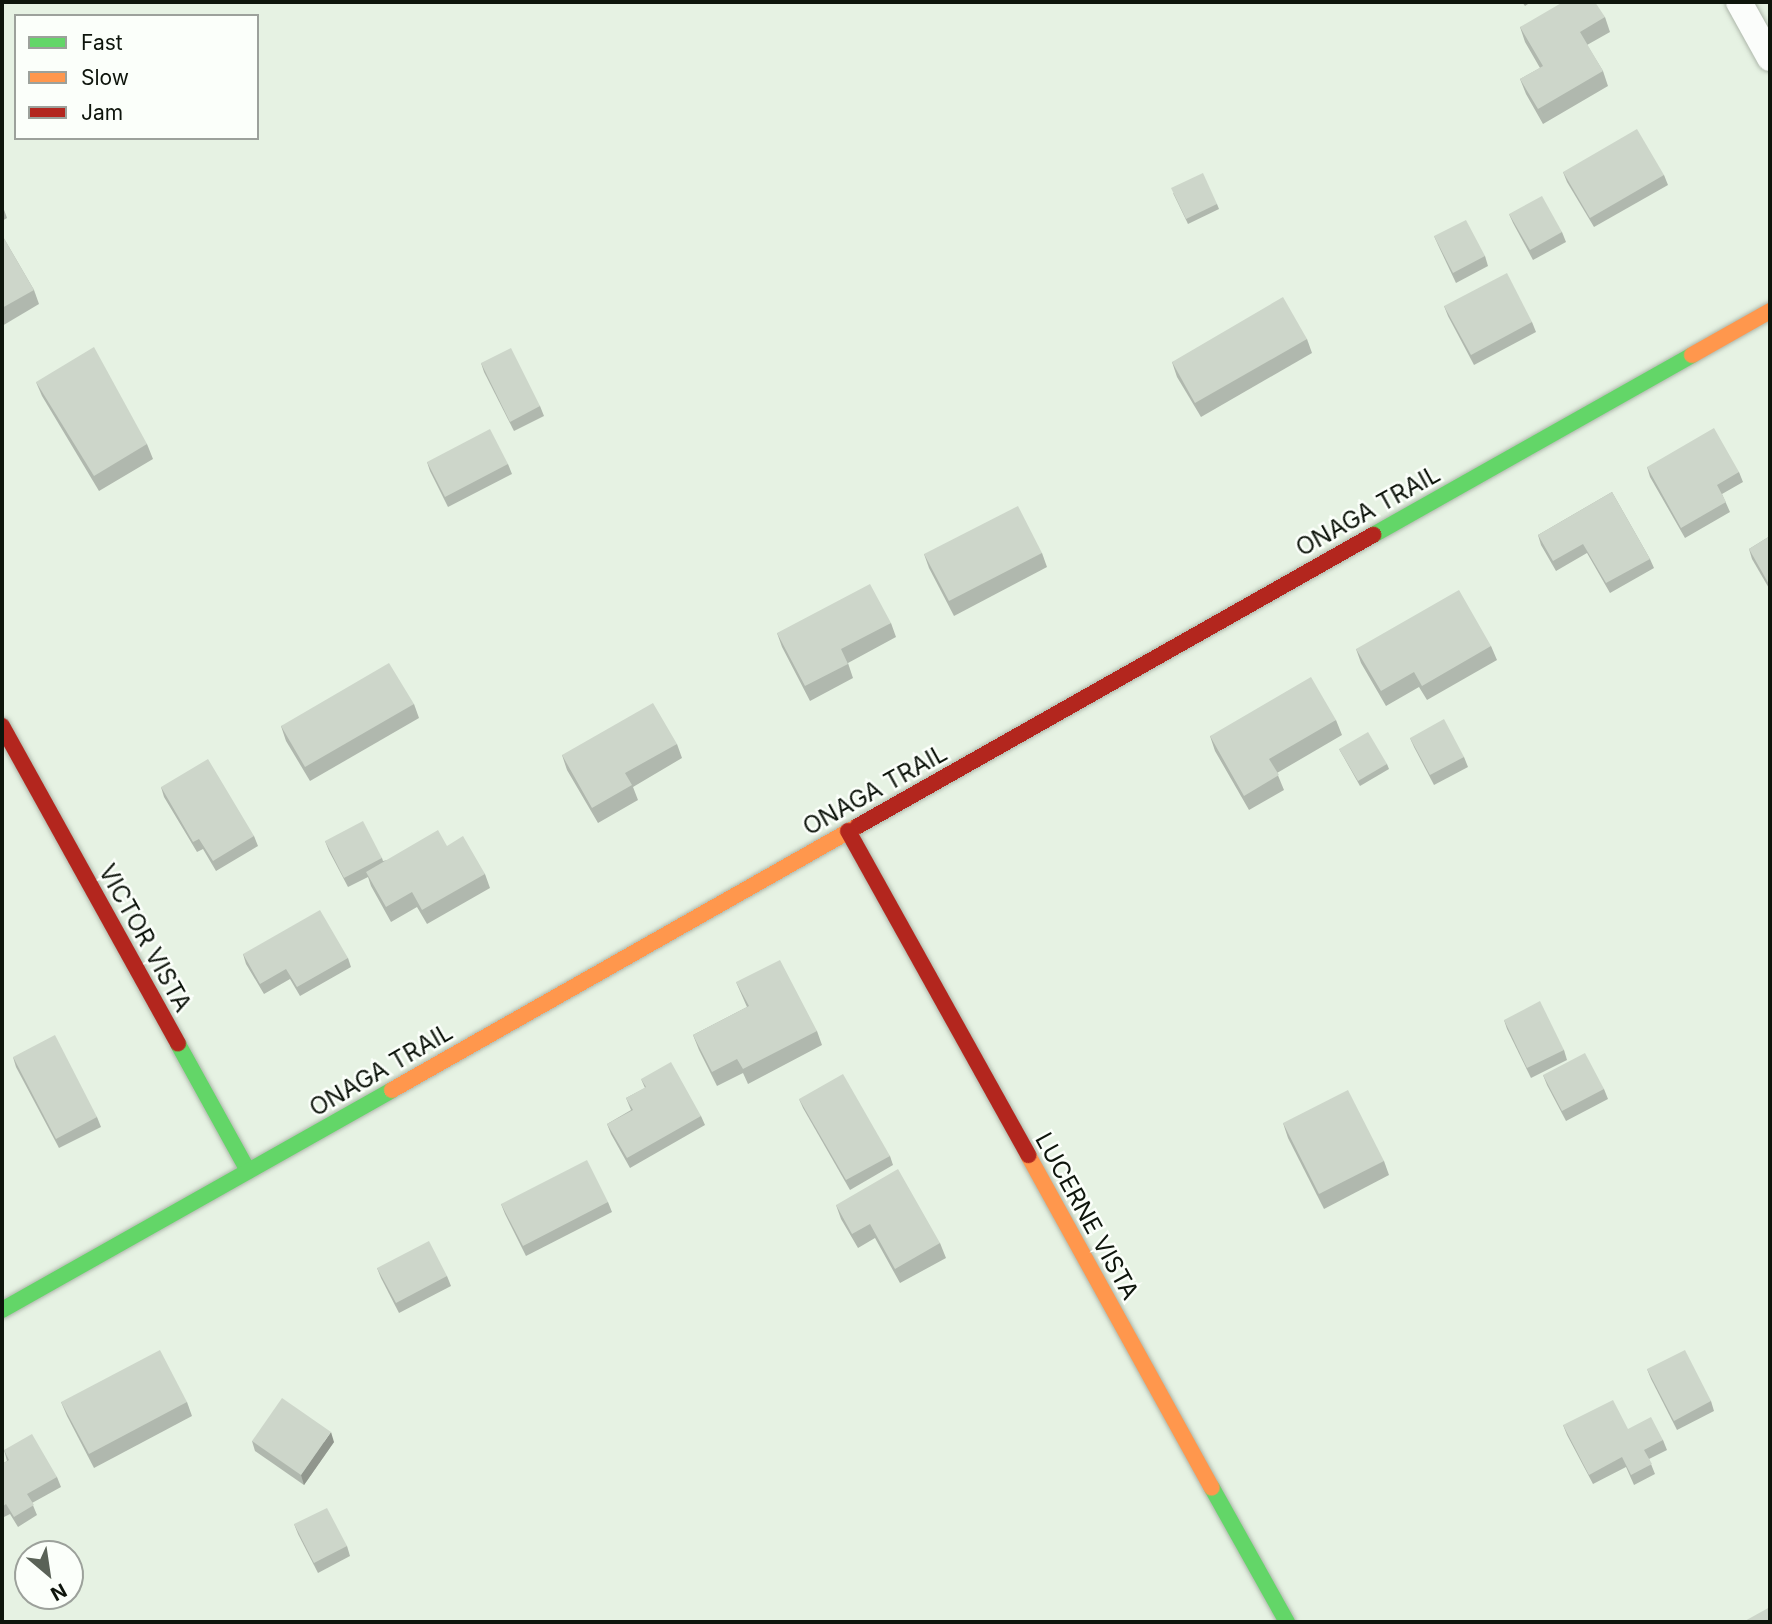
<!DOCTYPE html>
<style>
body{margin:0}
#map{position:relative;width:1772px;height:1624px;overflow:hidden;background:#e6f2e3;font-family:Inter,sans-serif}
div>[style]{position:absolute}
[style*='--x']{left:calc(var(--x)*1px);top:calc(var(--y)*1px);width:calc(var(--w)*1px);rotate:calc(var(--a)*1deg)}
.roads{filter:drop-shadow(0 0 2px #adb6aa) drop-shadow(0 0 2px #adb6aa)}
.street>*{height:26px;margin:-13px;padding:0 13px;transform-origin:13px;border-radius:13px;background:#fbfdfb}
.fast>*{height:16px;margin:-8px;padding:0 8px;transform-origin:8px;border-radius:8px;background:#63d668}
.slow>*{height:16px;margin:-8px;padding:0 8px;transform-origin:8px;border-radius:8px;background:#ff974d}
.jam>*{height:16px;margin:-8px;padding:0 8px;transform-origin:8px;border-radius:8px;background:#b3261e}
.wall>*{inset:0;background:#b0b8ae}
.shaded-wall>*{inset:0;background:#90968d}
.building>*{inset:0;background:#cdd6ca}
span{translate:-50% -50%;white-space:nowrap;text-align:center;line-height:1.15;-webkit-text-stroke:5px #fbfffa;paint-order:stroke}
.street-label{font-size:24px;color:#0e150c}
.frame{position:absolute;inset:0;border:4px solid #0e150c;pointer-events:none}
.legend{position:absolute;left:14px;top:14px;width:245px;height:126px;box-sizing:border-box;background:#fbfffa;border:2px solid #9ca19b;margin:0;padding:9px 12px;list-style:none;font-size:21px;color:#0e150c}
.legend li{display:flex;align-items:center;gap:14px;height:35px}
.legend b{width:35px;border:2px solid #9ca19b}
.north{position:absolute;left:14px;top:1540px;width:70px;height:70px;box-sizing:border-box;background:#fbfffa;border:2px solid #9ca19b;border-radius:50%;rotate:151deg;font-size:19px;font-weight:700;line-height:28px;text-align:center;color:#0e150c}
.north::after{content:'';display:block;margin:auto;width:24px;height:32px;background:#5a6257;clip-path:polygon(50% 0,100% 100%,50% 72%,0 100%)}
</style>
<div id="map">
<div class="roads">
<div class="street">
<div style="--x:1739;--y:2;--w:64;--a:61"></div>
</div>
<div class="fast">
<div style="--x:1373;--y:535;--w:366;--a:-29.4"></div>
<div style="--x:178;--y:1044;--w:145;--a:61.1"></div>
<div style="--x:2;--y:1310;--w:448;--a:-29.4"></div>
<div style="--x:1212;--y:1488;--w:154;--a:60.8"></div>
</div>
<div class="slow">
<div style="--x:1692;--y:355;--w:90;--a:-29.4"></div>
<div style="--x:392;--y:1090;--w:536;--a:-29.53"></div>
<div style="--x:1028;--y:1155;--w:380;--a:61.1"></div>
</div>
<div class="jam">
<div style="--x:2;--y:726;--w:363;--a:61"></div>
<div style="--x:858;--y:826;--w:592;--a:-29.47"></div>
<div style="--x:848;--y:831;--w:371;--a:60.9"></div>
</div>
</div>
<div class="wall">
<div style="clip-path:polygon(1522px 2px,1531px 2px,1525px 6px)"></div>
<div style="clip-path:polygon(1605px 17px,1610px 32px,1587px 45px,1603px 71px,1608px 86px,1543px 124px,1526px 94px,1520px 79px,1540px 68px,1525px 42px,1520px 27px)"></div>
<div style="clip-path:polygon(1563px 172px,1664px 175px,1668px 185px,1594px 227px,1567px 182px)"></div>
<div style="clip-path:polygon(1173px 193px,1217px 204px,1219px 209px,1188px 224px)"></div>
<div style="clip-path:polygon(2px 204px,7px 218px,2px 221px)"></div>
<div style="clip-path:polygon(1509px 214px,1562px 232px,1566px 242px,1533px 260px,1513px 223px)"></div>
<div style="clip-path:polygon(2px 235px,34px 290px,39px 304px,2px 326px)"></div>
<div style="clip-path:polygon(1434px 236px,1485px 256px,1488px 266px,1456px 283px,1438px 245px)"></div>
<div style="clip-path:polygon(1444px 306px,1532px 322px,1536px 332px,1474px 365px,1448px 316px)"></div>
<div style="clip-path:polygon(1307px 339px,1312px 353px,1201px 417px,1177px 377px,1172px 362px)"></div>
<div style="clip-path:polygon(481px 363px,540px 406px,544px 416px,514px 431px,484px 372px)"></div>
<div style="clip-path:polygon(36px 382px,147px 444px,153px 459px,99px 491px,42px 396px)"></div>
<div style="clip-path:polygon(427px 462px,508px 464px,512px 474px,448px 507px,430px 471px)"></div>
<div style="clip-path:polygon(1647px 467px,1739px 472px,1743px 482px,1722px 494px,1730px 512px,1685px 538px,1650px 477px)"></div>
<div style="clip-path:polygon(1612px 492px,1650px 559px,1654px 568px,1610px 593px,1587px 553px,1556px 571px,1541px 545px,1538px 535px)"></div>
<div style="clip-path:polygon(1770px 536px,1770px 590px,1752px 559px,1749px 549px)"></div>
<div style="clip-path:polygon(1042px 553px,1047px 567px,954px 616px,929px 568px,924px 554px)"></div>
<div style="clip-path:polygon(891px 623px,896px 637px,848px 663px,853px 678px,810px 701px,782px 647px,777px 633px)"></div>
<div style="clip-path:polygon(1491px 646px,1497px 660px,1427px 700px,1419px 687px,1386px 706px,1361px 663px,1356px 649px)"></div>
<div style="clip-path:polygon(414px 704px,419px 718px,310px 781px,286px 741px,281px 726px)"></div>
<div style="clip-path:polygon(1336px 720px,1342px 735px,1277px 773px,1284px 790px,1249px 810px,1215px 751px,1210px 736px)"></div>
<div style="clip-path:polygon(1410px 738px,1464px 757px,1468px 767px,1434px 785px,1414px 747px)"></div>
<div style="clip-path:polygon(677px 744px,682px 758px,633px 787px,638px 800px,598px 823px,567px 770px,562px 755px)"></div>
<div style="clip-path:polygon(1339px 749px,1387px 764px,1389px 769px,1360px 786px)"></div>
<div style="clip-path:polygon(161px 787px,254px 836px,258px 846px,216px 871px,203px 849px,197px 852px,164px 797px)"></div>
<div style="clip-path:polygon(325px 841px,382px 858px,383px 861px,447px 846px,485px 874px,490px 888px,427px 924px,417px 907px,391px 922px,371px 886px,368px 877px,348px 887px,329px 851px)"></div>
<div style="clip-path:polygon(243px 954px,348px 958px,351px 967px,300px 996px,290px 979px,264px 994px,246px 964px)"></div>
<div style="clip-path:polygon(736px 982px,817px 1031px,822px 1045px,748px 1084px,743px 1073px,717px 1086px,699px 1050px,693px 1035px,747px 1007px)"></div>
<div style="clip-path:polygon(1504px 1020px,1564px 1050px,1567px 1060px,1531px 1078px,1507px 1029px)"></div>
<div style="clip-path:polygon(13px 1057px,97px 1117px,101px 1127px,59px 1148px,16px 1067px)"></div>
<div style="clip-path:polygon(1543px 1075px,1604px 1089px,1608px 1099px,1566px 1121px,1547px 1085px)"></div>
<div style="clip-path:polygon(641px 1079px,701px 1116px,705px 1125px,630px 1168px,611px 1134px,607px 1124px,631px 1110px,626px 1098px,645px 1088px)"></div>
<div style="clip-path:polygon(799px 1099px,890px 1156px,893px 1165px,850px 1190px,803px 1108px)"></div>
<div style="clip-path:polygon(1283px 1123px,1384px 1161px,1389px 1175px,1324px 1209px,1288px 1138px)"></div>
<div style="clip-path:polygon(608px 1202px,612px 1212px,526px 1256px,505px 1214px,501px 1204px)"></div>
<div style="clip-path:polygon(836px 1205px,940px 1243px,946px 1258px,900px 1283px,875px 1238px,858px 1248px,841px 1219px)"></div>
<div style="clip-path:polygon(377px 1268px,447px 1276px,451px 1286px,399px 1313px,381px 1278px)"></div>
<div style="clip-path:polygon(1647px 1369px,1711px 1401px,1714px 1411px,1677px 1430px,1651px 1379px)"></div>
<div style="clip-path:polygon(61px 1402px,187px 1402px,192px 1416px,94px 1468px,67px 1416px)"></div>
<div style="clip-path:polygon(1563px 1425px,1628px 1429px,1663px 1440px,1667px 1450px,1649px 1459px,1655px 1474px,1634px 1485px,1626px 1467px,1593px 1484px,1567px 1435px)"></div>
<div style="clip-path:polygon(252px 1441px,334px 1442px,304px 1485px,255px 1451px)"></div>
<div style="clip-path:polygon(4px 1450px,57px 1477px,61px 1487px,32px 1503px,37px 1515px,18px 1527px,10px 1514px,2px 1518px,2px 1464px,7px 1461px)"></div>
<div style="clip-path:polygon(294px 1524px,347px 1546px,350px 1556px,318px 1573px,298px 1534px)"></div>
</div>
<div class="shaded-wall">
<div style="clip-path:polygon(331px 1432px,334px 1442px,304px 1485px,301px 1475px)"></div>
</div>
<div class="building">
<div style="clip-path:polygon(1563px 2px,1595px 2px,1605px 17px,1580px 32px,1603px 71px,1538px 109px,1520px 79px,1543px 66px,1520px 27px)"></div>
<div style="clip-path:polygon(1637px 129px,1664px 175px,1590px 218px,1563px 172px)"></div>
<div style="clip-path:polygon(1203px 173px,1217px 204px,1186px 219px,1171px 188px)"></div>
<div style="clip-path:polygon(1542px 196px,1562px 232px,1530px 250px,1509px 214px)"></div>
<div style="clip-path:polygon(1466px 220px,1485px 256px,1453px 273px,1434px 236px)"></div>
<div style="clip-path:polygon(2px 235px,34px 290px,2px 308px)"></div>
<div style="clip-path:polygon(1507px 273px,1532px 322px,1471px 355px,1444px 306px)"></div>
<div style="clip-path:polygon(1283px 297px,1307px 339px,1195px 403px,1172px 362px)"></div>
<div style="clip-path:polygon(94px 347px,147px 444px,94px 476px,36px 382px)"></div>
<div style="clip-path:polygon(511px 348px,540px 406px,510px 422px,481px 363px)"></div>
<div style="clip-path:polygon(1714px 428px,1739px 472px,1717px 485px,1726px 502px,1681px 528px,1647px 467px)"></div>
<div style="clip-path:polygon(490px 429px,508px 464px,445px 497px,427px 462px)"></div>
<div style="clip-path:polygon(1612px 492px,1650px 559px,1606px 583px,1583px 544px,1553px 561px,1538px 535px)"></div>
<div style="clip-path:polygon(1018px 506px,1042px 553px,949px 601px,924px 554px)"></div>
<div style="clip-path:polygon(1770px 536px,1770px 586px,1749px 549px)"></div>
<div style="clip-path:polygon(870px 584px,891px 623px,841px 649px,848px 664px,805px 686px,777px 633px)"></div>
<div style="clip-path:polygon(1459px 590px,1491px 646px,1422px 686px,1414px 672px,1381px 691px,1356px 649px)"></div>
<div style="clip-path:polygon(389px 663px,414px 704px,305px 767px,281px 726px)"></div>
<div style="clip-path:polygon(1311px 677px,1336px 720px,1269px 759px,1279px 775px,1244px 796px,1210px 736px)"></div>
<div style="clip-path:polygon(653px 703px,677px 744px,625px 773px,632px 785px,592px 808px,562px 755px)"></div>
<div style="clip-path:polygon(1444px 719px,1464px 757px,1430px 775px,1410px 738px)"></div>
<div style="clip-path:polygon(1368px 732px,1387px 764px,1358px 781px,1339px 749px)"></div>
<div style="clip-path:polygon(208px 759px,254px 836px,213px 861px,199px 839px,193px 842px,161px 787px)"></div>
<div style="clip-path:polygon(363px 821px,382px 858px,344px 878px,325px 841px)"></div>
<div style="clip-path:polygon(438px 830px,447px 846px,463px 836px,485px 874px,422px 910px,412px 892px,386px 907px,366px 872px)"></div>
<div style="clip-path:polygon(320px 910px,348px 958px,297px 987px,286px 969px,260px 984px,243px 954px)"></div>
<div style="clip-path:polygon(780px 960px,817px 1031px,743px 1069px,737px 1059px,712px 1072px,693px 1035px,749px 1006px,736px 982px)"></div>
<div style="clip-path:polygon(1540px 1001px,1564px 1050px,1527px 1068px,1504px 1020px)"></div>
<div style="clip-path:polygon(55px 1035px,97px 1117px,56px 1139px,13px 1057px)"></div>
<div style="clip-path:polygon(1585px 1053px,1604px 1089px,1562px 1111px,1543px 1075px)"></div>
<div style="clip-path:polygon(671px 1062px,701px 1116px,627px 1158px,607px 1124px,633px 1110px,626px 1098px,646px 1087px,641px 1079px)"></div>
<div style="clip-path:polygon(843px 1074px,890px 1156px,846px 1180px,799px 1099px)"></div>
<div style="clip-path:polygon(1348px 1090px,1384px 1161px,1319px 1194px,1283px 1123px)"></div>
<div style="clip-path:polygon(587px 1160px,608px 1202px,523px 1246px,501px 1204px)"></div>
<div style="clip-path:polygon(898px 1169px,940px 1243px,895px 1269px,870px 1224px,852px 1234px,836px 1205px)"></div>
<div style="clip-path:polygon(429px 1241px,447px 1276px,396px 1303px,377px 1268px)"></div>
<div style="clip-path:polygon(160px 1350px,187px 1402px,89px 1454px,61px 1402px)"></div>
<div style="clip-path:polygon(1685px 1350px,1711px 1401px,1674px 1421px,1647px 1369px)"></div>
<div style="clip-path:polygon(282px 1398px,331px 1432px,301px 1475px,252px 1441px)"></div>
<div style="clip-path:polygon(1613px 1400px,1628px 1429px,1651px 1417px,1663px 1440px,1644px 1450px,1652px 1464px,1631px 1475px,1622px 1457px,1589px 1475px,1563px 1425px)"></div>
<div style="clip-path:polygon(32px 1434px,57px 1477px,27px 1494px,34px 1505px,14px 1517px,6px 1504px,2px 1507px,2px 1464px,9px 1460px,4px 1450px)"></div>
<div style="clip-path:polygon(327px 1508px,347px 1546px,314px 1563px,294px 1524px)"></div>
<div style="clip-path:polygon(1770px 1607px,1770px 1622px,1743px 1622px)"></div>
</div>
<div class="street-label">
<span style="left:1368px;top:511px;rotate:-29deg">ONAGA TRAIL</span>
<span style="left:875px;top:790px;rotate:-29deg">ONAGA TRAIL</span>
<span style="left:145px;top:938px;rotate:61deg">VICTOR VISTA</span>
<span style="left:381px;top:1070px;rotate:-30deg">ONAGA TRAIL</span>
<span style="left:1087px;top:1216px;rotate:61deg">LUCERNE VISTA</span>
</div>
<div class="frame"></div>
<ul class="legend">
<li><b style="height:9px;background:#63d668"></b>Fast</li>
<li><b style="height:9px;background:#ff974d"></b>Slow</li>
<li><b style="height:9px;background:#b3261e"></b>Jam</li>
</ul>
<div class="north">N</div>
</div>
